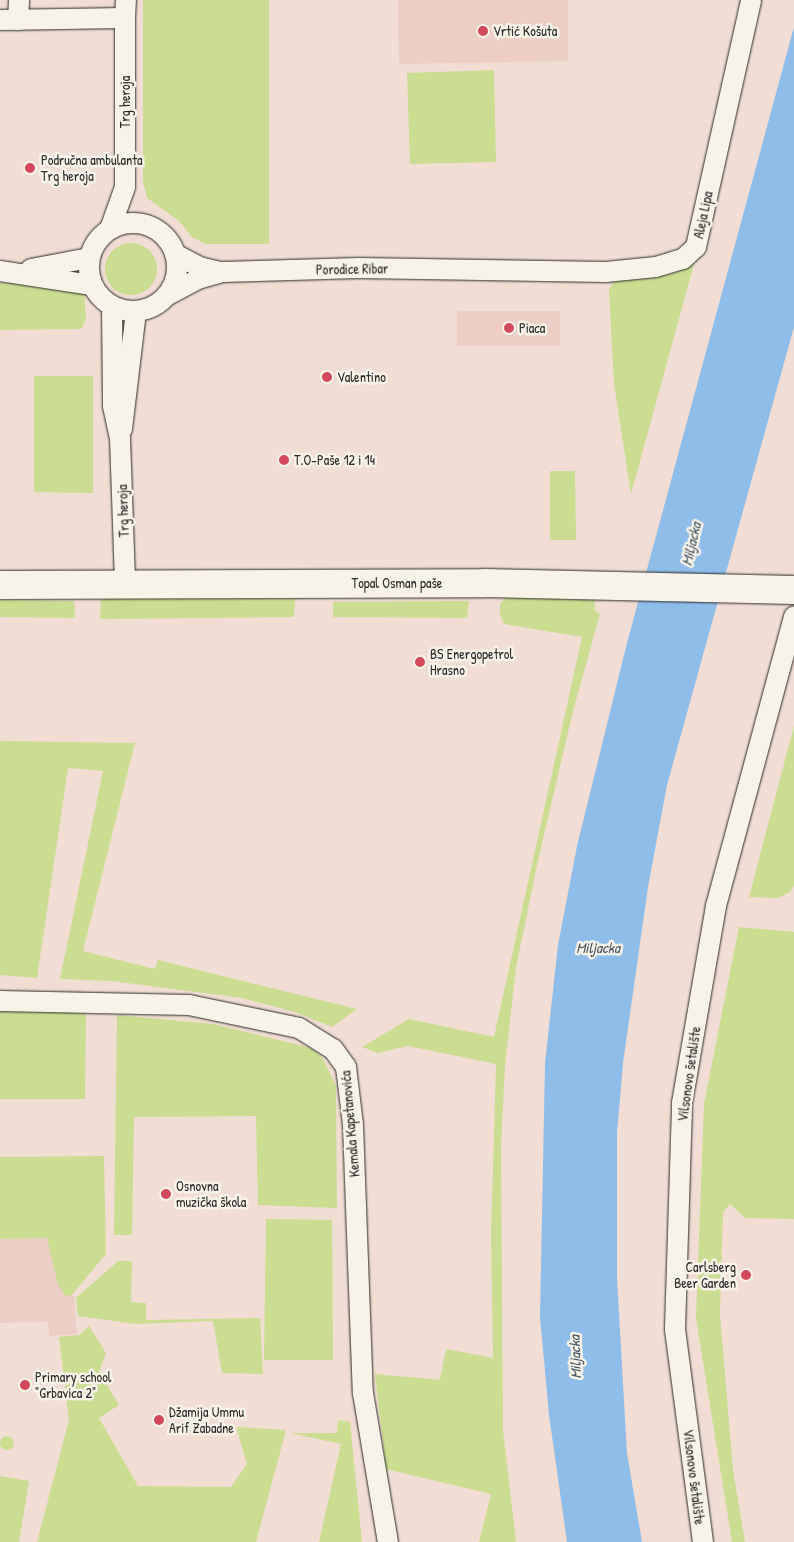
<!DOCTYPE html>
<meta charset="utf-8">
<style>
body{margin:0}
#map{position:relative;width:794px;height:1542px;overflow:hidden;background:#f1ddd3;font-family:"Patrick Hand",sans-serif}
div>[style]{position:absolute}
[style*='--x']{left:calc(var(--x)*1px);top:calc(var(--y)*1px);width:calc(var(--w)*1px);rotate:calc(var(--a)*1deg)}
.built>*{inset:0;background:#edcec4}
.green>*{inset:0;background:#cadd91}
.round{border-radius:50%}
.water>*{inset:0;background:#8fbde9}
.roads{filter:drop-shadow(0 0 1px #2b2b2b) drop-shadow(0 0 1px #2b2b2b)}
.street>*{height:20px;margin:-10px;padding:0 10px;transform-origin:10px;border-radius:10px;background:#f7f3e8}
.street>.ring{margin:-10px;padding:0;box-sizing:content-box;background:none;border:20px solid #f7f3e8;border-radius:50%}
.secondary>*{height:28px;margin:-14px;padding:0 14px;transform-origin:14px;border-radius:14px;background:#f7f3e8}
.dots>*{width:14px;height:14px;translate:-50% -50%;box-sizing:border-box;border:2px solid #f7f3e8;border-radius:50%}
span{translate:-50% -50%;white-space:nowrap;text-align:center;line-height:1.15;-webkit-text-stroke:5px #f7f3e8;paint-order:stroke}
.poi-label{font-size:14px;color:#2b2b2b}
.left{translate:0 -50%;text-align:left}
.right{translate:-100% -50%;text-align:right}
.street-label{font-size:14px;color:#2b2b2b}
.water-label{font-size:15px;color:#495764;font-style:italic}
</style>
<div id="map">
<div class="built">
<div style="clip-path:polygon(398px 0,568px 0,568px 61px,399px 64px)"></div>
<div style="clip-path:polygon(457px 311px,560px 311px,560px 346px,457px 346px)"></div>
<div style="clip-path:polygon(47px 1238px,71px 1296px,74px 1296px,77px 1334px,49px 1336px,48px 1322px,0 1323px,0 1239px)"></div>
</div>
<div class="green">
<div style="clip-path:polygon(143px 0,269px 0,269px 244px,206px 244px,192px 237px,179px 221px,147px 198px,143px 181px)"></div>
<div style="clip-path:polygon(494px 70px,496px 162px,410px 164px,407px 73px)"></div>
<div class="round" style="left:105px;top:243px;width:52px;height:52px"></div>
<div style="clip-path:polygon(694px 264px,631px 494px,614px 384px,609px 290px,615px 279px,673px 273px)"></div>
<div style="clip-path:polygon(0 283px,78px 285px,84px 292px,86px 319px,81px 329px,0 330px)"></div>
<div style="clip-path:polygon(34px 376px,93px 376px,93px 493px,34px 492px)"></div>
<div style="clip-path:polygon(550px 471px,575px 471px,576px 540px,550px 540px)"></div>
<div style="clip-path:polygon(594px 594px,595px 611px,600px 614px,573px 711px,537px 865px,516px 968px,505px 1065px,501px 1146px,503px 1430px,516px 1542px,479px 1542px,491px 1494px,386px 1469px,375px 1374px,440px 1380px,446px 1349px,493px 1358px,491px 1233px,496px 1064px,408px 1046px,378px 1053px,362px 1047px,409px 1019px,494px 1037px,582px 637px,504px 624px,500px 615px,500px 604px,508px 596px)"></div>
<div style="clip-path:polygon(101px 599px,295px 599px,294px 617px,100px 619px)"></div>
<div style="clip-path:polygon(0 600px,74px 601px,75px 618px,0 617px)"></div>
<div style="clip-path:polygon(469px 601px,467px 618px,333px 617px,333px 602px)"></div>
<div style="clip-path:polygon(794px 726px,794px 886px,790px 892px,778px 898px,749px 897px)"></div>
<div style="clip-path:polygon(0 741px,135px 743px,83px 951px,155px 969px,158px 960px,357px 1009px,332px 1027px,295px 1012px,242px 998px,112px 981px,60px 979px,103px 771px,68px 768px,37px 978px,0 975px)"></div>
<div style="clip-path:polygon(739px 927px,794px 932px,794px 1219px,745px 1218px,730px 1204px,723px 1212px,720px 1314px,733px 1470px,745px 1542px,732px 1542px,696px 1318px,704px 1104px)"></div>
<div style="clip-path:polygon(0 1010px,86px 1010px,85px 1099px,0 1099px)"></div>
<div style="clip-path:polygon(117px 1015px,213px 1024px,311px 1048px,322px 1057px,336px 1086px,337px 1208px,258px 1205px,256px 1116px,134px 1117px,132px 1235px,114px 1235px)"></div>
<div style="clip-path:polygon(104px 1156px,106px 1254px,75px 1291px,71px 1296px,65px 1295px,58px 1284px,47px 1238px,0 1239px,0 1157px)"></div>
<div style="clip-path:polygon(266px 1219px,332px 1220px,333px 1360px,264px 1360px)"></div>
<div style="clip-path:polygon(118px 1261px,132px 1261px,131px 1302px,146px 1303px,146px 1320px,260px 1318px,263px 1374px,222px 1373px,213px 1321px,135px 1324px,78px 1316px,76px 1298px)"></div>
<div style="clip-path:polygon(89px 1326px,106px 1353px,99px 1372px,119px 1405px,99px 1418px,138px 1486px,231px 1487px,247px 1464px,236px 1427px,286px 1430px,256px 1542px,37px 1542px,69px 1420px,59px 1337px,79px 1335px)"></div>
<div style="clip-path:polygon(338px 1420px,350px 1422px,362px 1542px,319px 1542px,341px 1444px,290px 1433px,337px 1433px)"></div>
<div class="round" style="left:0;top:1436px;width:14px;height:14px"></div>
<div style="clip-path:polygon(0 1476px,29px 1481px,19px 1542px,0 1542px)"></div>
</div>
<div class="water">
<div style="clip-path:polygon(794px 27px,794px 327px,667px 785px,648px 887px,623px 1063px,617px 1133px,617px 1278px,627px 1453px,642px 1542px,567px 1542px,549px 1415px,540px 1317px,545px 1063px,558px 945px,577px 846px,627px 643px)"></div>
</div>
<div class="roads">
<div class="street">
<div style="--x:0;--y:20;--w:125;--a:-0.9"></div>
<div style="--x:125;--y:18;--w:18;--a:-87"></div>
<div style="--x:18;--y:20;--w:20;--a:-87"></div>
<div class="ring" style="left:89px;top:223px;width:68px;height:68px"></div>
<div style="--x:110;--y:229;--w:45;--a:-70.3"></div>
<div style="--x:125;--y:187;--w:169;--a:-90"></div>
<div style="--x:175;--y:254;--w:27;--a:28"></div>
<div style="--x:199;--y:267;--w:22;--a:13"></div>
<div style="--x:31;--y:269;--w:59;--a:-10.7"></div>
<div style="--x:0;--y:271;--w:93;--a:8.7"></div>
<div style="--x:168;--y:295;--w:34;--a:-28"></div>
<div style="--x:198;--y:279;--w:26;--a:-16"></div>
<div style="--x:223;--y:272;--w:136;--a:-1.7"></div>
<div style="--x:359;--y:268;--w:247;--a:0.9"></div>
<div style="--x:606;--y:272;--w:50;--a:-5.7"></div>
<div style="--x:656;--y:267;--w:28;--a:-17"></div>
<div style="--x:683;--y:259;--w:18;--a:-43"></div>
<div style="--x:696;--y:247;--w:253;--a:-77.4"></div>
<div style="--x:112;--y:306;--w:100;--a:89.4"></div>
<div style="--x:113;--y:406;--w:33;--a:78"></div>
<div style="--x:120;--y:438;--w:146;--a:88"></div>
<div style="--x:122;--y:429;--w:118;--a:-83.2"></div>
<div style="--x:0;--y:1001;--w:189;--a:1.2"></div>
<div style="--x:189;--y:1005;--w:112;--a:11.8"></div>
<div style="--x:299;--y:1028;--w:40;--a:32"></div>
<div style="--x:333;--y:1049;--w:22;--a:54"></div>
<div style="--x:346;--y:1067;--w:58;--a:83.1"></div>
<div style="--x:353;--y:1125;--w:268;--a:87.9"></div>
<div style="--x:363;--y:1393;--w:151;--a:80.5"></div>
<div style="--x:703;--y:1542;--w:215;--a:-97.5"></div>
<div style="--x:675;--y:1329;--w:226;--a:-88.2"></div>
<div style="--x:682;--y:1103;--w:200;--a:-80.2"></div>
<div style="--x:716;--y:906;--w:300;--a:-74.9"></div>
</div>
<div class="secondary">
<div style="--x:0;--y:585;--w:485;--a:-0.2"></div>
<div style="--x:485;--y:583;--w:309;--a:1.3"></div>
</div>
</div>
<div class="dots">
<div style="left:483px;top:31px;background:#d1495b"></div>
<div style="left:30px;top:168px;background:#d1495b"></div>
<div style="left:509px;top:328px;background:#d1495b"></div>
<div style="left:327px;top:377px;background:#d1495b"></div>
<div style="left:284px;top:460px;background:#d1495b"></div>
<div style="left:420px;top:662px;background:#d1495b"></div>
<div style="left:166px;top:1194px;background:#d1495b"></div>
<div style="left:746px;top:1275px;background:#d1495b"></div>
<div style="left:25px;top:1385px;background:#d1495b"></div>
<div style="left:159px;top:1420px;background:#d1495b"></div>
</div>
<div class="poi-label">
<span class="left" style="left:493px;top:31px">Vrtić Košuta</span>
<span class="left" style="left:41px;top:168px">Područna ambulanta<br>Trg heroja</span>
<span class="left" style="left:519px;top:328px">Piaca</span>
<span class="left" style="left:337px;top:377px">Valentino</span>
<span class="left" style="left:294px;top:460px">T.O-Paše 12 i 14</span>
<span class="left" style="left:430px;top:662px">BS Energopetrol<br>Hrasno</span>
<span class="left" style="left:176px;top:1194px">Osnovna<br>muzička škola</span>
<span class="right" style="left:736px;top:1275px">Carlsberg<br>Beer Garden</span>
<span class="left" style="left:35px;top:1385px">Primary school<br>"Grbavica 2"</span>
<span class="left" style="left:169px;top:1420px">Džamija Ummu<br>Arif Zabadne</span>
</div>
<div class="street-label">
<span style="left:125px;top:102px;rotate:-90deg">Trg heroja</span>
<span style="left:703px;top:215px;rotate:-78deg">Aleja Lipa</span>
<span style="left:352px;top:269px;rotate:-1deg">Porodice Ribar</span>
<span style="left:123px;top:511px;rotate:-92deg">Trg heroja</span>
<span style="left:397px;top:583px">Topal Osman paše</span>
<span style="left:689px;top:1074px;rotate:-82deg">Vilsonovo šetalište</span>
<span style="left:350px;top:1124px;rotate:-95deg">Kemala Kapetanovića</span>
<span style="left:694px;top:1477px;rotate:83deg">Vilsonovo šetalište</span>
</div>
<div class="water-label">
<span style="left:691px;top:544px;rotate:-77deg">Miljacka</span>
<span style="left:598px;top:948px">Miljacka</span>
<span style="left:575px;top:1357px;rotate:-92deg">Miljacka</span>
</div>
</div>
